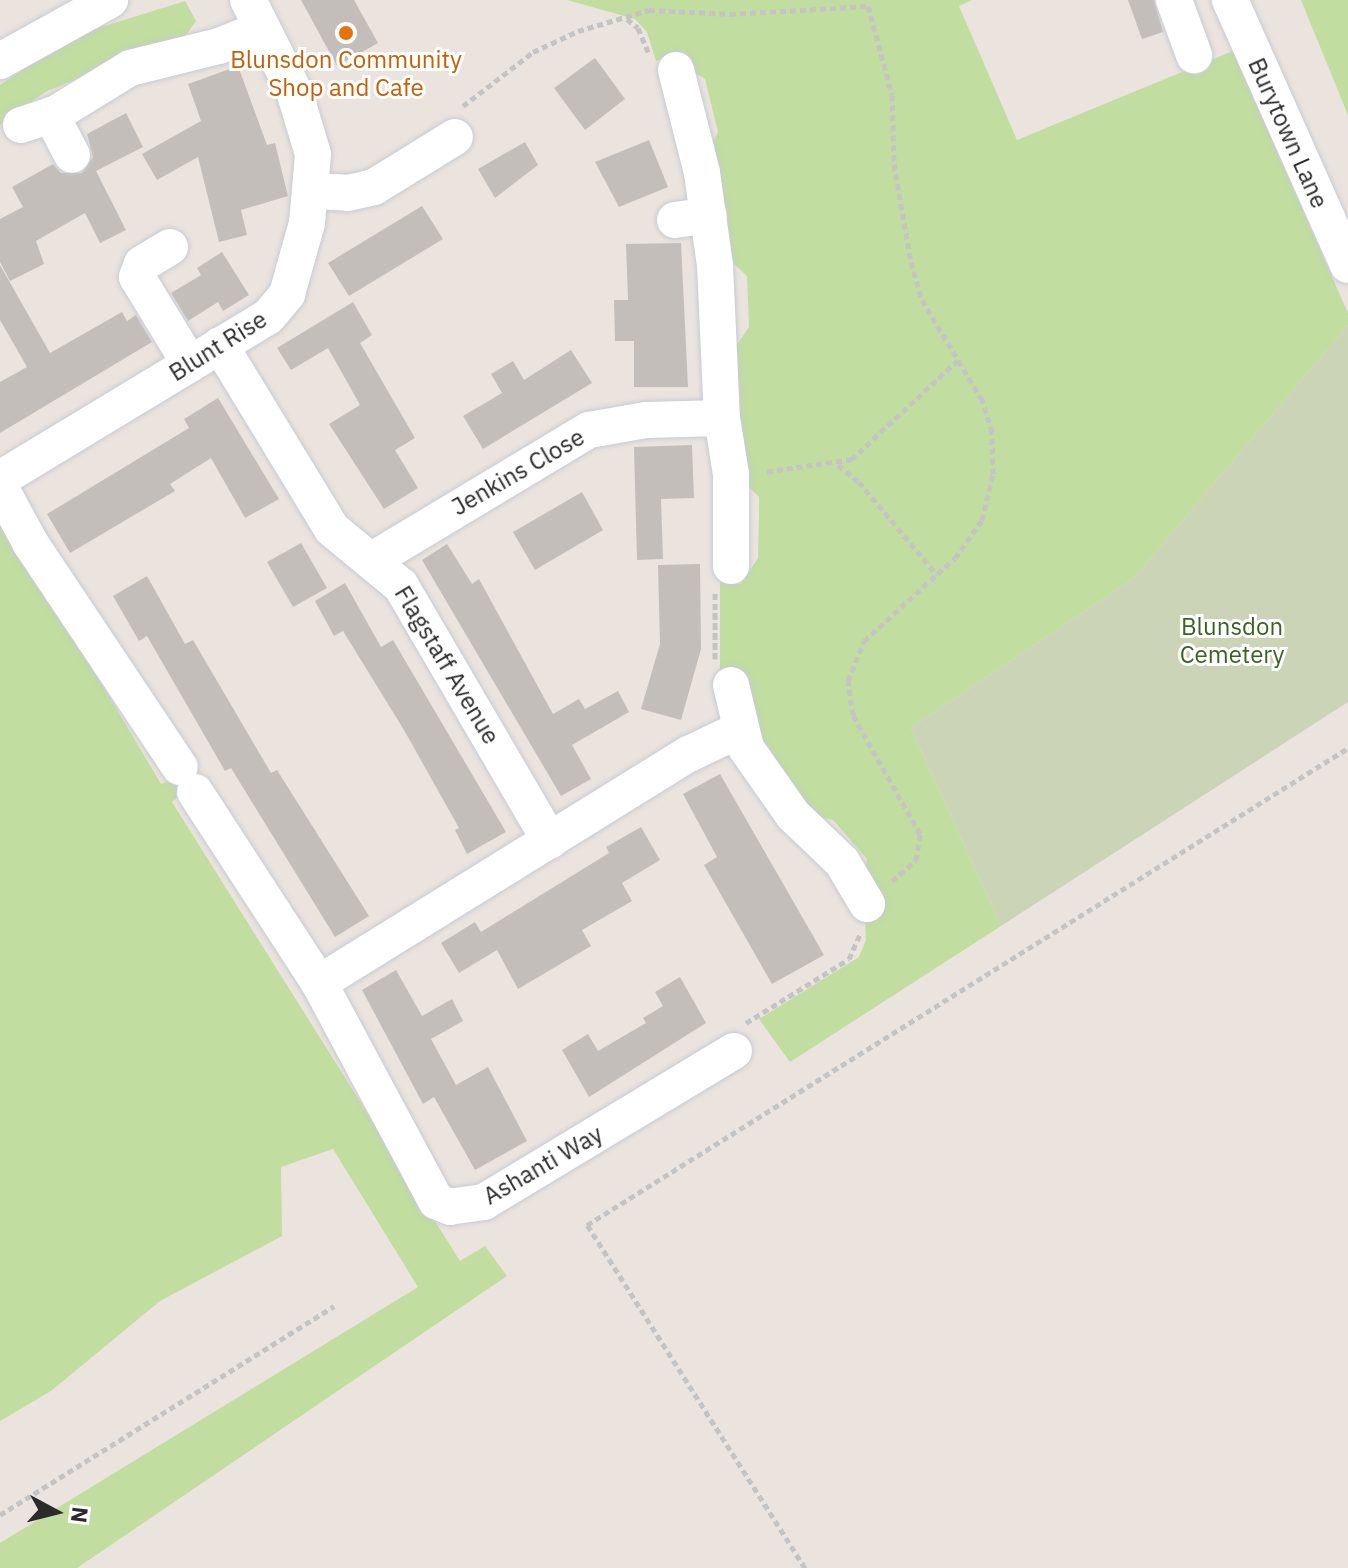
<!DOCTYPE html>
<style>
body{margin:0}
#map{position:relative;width:1348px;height:1568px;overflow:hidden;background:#ebe3de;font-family:"IBM Plex Sans",sans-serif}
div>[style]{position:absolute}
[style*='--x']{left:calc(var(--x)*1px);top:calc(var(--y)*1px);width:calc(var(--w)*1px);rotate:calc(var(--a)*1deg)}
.green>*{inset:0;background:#c1dd9f}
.cemetery>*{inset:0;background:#cbd4b7}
.building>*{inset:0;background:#c4beba}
.path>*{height:5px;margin-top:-2.5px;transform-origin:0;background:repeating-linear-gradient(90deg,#c4c4c4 0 6px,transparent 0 10px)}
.roads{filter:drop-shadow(0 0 2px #c6cbd3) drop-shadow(0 0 2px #c6cbd3)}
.minor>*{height:36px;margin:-18px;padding:0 18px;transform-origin:18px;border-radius:18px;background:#fff}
.dots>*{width:22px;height:22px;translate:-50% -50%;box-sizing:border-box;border:4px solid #fff;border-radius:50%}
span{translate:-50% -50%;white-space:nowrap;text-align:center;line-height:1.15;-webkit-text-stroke:6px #fff;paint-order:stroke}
.food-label{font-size:24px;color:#c56008}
.street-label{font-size:24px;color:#2b2b2b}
.park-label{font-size:24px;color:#3c6220}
.north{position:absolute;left:16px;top:1472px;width:80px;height:80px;-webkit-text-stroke:6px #fff;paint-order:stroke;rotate:97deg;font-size:22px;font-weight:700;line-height:32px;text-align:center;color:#2b2b2b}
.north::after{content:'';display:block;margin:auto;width:28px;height:36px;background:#2b2b2b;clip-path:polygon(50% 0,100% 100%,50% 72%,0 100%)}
</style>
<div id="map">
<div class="green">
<div style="clip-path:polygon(567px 0,972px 0,959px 6px,1017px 140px,1233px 51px,1348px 313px,1348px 325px,1134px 578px,911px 728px,1001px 926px,790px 1062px,759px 1019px,859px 957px,866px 940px,863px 881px,867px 859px,833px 820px,807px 813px,758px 740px,748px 677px,720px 677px,720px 582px,741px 584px,758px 558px,759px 513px,759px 497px,746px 484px,736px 406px,736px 346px,749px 327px,747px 276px,731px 261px,709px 150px,718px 132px,705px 79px,686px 68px,680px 54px,656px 61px,647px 32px,635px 19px)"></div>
<div style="clip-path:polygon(1301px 0,1348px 0,1348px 115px)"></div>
<div style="clip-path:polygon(185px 1px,196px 21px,186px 35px,45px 92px,0 125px,0 85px,27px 67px,95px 29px)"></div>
<div style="clip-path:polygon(0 512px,161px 784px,190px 772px,196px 781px,172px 802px,460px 1261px,485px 1246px,507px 1276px,77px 1568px,0 1568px,0 1543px,418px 1287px,333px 1149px,281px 1167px,282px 1236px,160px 1301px,51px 1391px,0 1421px)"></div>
</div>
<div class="cemetery">
<div style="clip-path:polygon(1348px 325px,1348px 702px,1001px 926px,911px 728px,1134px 578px)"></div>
</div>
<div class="building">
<div style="clip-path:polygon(301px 0,354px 0,378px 43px,337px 66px)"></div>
<div style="clip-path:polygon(1128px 0,1154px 0,1163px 32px,1142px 39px)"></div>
<div style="clip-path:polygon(595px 58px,625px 99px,585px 130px,554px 88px)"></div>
<div style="clip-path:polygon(238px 66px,267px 145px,275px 143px,288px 196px,241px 210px,247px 235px,219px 242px,198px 157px,157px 180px,142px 154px,201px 121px,188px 84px)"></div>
<div style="clip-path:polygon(126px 113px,143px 147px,96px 171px,126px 230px,100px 243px,85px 213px,36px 241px,44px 264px,10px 281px,0 262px,0 219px,23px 207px,12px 187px,53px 164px,61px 173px,82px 173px,93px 157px,87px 134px)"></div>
<div style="clip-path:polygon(649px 140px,668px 187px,619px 207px,595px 162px)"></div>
<div style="clip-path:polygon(525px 142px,538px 165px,495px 198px,478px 169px)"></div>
<div style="clip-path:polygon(422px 206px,443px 239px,349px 296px,328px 263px)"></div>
<div style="clip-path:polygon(681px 243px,688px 387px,634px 387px,634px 341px,615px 341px,614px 300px,628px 300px,626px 244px)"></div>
<div style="clip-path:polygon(222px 252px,249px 295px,223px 311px,218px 302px,188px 321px,171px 293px,201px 275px,197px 268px)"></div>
<div style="clip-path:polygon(0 265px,50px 353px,122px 312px,127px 321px,136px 315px,152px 342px,0 433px,0 382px,27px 367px,0 320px)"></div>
<div style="clip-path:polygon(353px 302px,372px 335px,360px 343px,415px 438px,395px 450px,418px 488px,384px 509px,329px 424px,360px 405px,328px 348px,291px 370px,277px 348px)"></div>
<div style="clip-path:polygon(571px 350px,592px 383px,483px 449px,463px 416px,502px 393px,491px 374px,513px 361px,524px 380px)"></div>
<div style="clip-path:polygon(218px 398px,279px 499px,245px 518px,211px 458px,170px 484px,175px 491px,70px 553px,47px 514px,189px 428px,184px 419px)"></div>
<div style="clip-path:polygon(692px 445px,694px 498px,661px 499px,663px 559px,637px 560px,634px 447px)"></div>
<div style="clip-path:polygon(582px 492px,603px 530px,535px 570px,513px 532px)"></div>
<div style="clip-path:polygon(301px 543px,327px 588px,293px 607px,267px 562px)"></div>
<div style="clip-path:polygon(447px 544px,472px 584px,479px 579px,553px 714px,579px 699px,585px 709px,618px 691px,629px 712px,572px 745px,591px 779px,561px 796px,422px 560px)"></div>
<div style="clip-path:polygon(700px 564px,701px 649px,681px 720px,641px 709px,660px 644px,658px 565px)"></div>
<div style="clip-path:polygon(147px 576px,185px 644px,193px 640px,271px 773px,277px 770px,369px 916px,335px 937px,231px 768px,225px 771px,147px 636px,139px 641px,113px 596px)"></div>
<div style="clip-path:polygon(345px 583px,381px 647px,393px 640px,506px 832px,467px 854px,455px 830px,459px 828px,404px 730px,343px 631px,334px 636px,315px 601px)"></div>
<div style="clip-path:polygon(720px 774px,824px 955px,772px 984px,704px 865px,717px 857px,683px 794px)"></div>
<div style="clip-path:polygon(641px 827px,660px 860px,622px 883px,632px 901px,582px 930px,591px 946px,518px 989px,497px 950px,459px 973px,441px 943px,475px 922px,481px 932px,609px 853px,606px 847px)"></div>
<div style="clip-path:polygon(396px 970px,422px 1016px,452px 999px,463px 1021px,431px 1039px,456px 1085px,488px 1067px,527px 1141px,475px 1170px,434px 1097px,423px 1104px,362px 990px)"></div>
<div style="clip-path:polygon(680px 977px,706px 1023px,589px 1097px,562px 1050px,588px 1034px,598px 1051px,646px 1023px,643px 1018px,663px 1006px,655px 992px)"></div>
</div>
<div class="path">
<div style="--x:627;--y:19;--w:14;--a:39"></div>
<div style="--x:638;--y:28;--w:28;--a:67"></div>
<div style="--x:463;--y:106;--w:88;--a:-37.6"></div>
<div style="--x:533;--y:52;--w:50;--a:-25"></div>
<div style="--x:578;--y:31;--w:74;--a:-16.5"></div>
<div style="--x:649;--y:10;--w:81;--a:2.8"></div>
<div style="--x:730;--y:14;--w:138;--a:-3.3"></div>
<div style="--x:868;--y:6;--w:92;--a:74.9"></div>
<div style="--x:892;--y:95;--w:69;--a:88.3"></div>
<div style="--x:894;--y:164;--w:99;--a:80.2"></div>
<div style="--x:911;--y:262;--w:40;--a:74"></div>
<div style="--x:922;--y:300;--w:70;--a:59"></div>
<div style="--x:958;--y:360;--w:145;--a:137"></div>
<div style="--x:852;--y:459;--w:89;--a:171.6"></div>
<div style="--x:838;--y:465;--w:27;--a:39"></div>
<div style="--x:859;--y:482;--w:121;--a:50"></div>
<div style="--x:715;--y:593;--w:66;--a:90"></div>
<div style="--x:892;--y:881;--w:32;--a:-41"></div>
<div style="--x:916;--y:860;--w:26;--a:-81"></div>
<div style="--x:920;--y:834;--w:137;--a:-119.4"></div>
<div style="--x:853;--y:715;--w:34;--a:-98"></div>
<div style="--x:848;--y:681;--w:43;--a:-68.2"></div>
<div style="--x:864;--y:641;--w:123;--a:-42.4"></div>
<div style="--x:955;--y:558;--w:47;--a:-54.6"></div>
<div style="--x:982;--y:520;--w:47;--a:-76.6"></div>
<div style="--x:993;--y:474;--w:42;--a:-91.4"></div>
<div style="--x:992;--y:432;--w:34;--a:-107"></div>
<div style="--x:982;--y:400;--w:47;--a:-121"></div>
<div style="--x:746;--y:1023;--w:121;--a:-31.9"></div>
<div style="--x:849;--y:959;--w:27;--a:-66"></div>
<div style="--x:0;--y:1515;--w:394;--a:-32"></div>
<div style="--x:805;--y:1568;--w:406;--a:-122.4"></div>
<div style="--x:587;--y:1225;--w:898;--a:-32.08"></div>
</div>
<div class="roads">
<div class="minor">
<div style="--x:1174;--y:0;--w:59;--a:70"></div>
<div style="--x:1230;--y:0;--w:290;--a:66"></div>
<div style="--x:0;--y:61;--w:126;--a:-29"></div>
<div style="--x:676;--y:70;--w:106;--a:75.8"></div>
<div style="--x:702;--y:173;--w:93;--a:82"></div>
<div style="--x:715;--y:265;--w:153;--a:87.4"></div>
<div style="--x:722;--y:418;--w:57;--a:80.9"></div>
<div style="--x:731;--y:474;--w:92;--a:90"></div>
<div style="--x:51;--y:115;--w:45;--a:62.3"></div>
<div style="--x:21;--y:125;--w:36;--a:-18"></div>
<div style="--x:55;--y:114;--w:88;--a:-31.5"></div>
<div style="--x:130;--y:68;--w:92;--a:-13.9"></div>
<div style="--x:219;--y:46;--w:46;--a:-21.6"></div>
<div style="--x:313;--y:191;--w:35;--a:3"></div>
<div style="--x:348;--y:193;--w:27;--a:-13"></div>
<div style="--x:374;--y:187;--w:95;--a:-31.7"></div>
<div style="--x:675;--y:220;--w:34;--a:-8"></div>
<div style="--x:170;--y:247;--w:33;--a:149"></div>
<div style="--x:142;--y:264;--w:14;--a:111"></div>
<div style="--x:137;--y:277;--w:102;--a:58.7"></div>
<div style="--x:220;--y:345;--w:215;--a:58.7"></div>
<div style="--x:332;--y:529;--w:89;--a:39.6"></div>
<div style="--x:401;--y:586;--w:295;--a:59.7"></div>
<div style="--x:0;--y:479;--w:313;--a:-31.2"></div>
<div style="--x:268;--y:317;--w:30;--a:-50"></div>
<div style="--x:287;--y:294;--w:74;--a:-74.3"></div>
<div style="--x:307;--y:223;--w:69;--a:-85"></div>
<div style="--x:313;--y:154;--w:66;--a:-106.8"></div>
<div style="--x:294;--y:91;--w:102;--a:-116.8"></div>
<div style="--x:0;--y:487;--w:65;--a:61.5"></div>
<div style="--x:31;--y:544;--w:268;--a:56.3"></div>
<div style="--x:374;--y:559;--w:251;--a:-31"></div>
<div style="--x:589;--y:430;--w:58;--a:-10"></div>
<div style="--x:646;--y:420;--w:76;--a:-1.5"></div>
<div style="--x:731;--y:685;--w:65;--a:76.6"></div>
<div style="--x:746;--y:748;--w:82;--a:55"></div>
<div style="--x:793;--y:815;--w:68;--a:43.8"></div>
<div style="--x:842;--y:862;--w:49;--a:59.2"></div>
<div style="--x:195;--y:792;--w:228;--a:57"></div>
<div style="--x:734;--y:1051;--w:292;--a:148.9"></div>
<div style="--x:484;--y:1202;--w:34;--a:172"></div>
<div style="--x:450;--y:1207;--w:15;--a:-157"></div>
<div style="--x:436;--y:1201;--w:247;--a:-118.2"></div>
<div style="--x:319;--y:983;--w:435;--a:-31.8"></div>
<div style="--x:689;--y:754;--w:55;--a:-25.6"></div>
</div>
</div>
<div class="dots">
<div style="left:346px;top:33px;background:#e8710a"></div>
</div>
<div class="food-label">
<span style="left:346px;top:74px">Blunsdon Community<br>Shop and Cafe</span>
</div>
<div class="street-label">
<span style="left:1288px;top:133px;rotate:66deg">Burytown Lane</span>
<span style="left:218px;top:346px;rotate:-32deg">Blunt Rise</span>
<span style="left:518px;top:472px;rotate:-30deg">Jenkins Close</span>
<span style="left:447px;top:665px;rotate:59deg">Flagstaff Avenue</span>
<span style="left:543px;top:1165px;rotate:-30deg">Ashanti Way</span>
</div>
<div class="park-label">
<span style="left:1232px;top:641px">Blunsdon<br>Cemetery</span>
</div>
<div class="north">N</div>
</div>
